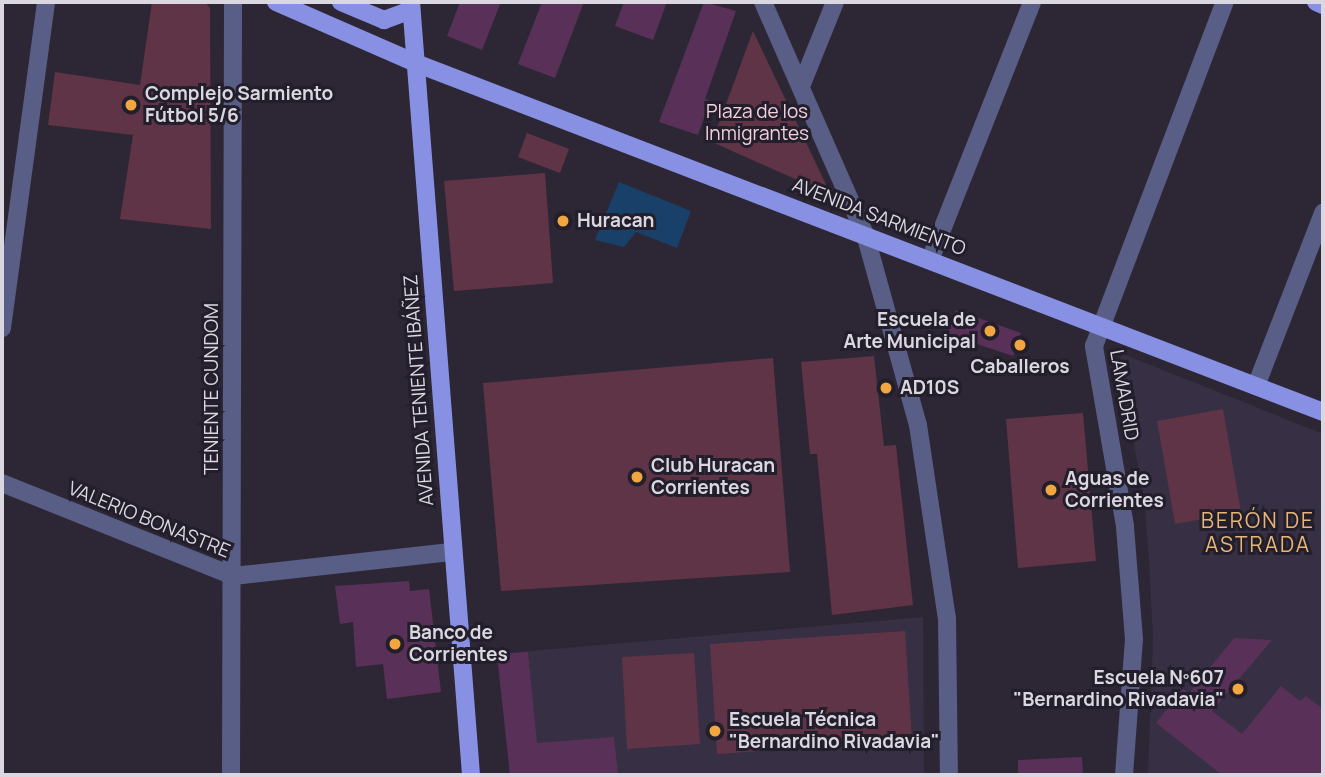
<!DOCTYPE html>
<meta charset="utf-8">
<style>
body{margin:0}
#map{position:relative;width:1325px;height:777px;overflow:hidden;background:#2d2735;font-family:Manrope,sans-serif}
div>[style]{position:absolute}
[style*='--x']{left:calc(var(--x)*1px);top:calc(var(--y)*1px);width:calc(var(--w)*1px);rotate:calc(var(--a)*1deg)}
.built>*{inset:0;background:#372f43}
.green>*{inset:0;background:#5f3446}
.water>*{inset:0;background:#194069}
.building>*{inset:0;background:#593057}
.minor>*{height:18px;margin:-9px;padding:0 9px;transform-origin:9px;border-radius:9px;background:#595e87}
.major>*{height:18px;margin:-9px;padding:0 9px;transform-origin:9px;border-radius:9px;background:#8790e3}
.dots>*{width:19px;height:19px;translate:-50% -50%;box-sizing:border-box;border:4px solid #231e2b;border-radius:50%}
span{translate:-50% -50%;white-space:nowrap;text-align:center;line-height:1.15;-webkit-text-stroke:6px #231e2b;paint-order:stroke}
.poi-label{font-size:19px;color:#dad7e0;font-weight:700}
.left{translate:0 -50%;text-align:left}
.right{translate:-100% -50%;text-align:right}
.park-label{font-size:19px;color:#f4cfdd}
.street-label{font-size:19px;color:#dad7e0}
.neighbourhood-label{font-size:21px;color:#e9b576;letter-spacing:2px}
.frame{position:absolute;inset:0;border:4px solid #dad7e0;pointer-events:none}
</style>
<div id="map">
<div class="built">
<div style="clip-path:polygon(1123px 354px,1323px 434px,1323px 775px,1148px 775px,1153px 638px,1149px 559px,1144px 497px,1118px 362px)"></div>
<div style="clip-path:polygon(923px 617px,924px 775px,510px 775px,497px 654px)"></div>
</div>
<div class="green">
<div style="clip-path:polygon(152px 2px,205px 2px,210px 8px,211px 229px,120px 219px,133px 135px,48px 125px,55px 72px,140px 85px)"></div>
<div style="clip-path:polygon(753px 31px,831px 195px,712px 142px)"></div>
<div style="clip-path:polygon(527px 133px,569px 149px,560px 173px,518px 157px)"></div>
<div style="clip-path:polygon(545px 173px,553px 283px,454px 291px,444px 181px)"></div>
<div style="clip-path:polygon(874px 356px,884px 446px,896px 445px,913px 605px,832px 615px,817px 454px,810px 454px,801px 362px)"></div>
<div style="clip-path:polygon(773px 358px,790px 572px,501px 591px,483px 383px)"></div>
<div style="clip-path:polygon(1223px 409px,1241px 512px,1175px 524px,1157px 421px)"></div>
<div style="clip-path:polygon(1083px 413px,1096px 561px,1018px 568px,1006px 419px)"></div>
<div style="clip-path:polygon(905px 631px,912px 740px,717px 754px,710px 644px)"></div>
<div style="clip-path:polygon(694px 653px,700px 744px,627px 749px,622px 657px)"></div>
</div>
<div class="water">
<div style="clip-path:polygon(619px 182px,691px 211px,677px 248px,636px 232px,624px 247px,595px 240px)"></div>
</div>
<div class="building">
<div style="clip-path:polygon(460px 2px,501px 2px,482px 50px,447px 36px)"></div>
<div style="clip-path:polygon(542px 2px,584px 2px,555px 78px,518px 64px)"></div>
<div style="clip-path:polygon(624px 2px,667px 2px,653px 40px,615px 26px)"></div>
<div style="clip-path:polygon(704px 2px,736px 11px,705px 99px,710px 101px,698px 135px,659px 122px)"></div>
<div style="clip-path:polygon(956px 310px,1021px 333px,1013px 356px,965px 340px,962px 348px,945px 342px)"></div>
<div style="clip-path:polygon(409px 581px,410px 591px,429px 589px,441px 692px,387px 699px,383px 664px,356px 667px,353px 622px,340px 624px,335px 586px)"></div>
<div style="clip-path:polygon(1234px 638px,1272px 640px,1212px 711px,1242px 734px,1281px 686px,1300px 701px,1306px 696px,1323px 709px,1323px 775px,1222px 775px,1156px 723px,1183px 689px,1189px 693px)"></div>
<div style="clip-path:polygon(528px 652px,537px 743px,614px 737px,618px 775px,510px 775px,497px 654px)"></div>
<div style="clip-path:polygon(1082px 757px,1083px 775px,1018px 775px,1018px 760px)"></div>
</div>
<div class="minor">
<div style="--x:763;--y:2;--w:253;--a:66.3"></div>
<div style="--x:865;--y:234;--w:198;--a:74.5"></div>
<div style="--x:918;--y:425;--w:195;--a:81.5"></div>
<div style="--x:947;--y:618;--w:157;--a:89.3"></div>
<div style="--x:802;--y:84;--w:88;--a:-68.1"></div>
<div style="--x:930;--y:260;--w:277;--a:-68.4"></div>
<div style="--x:2;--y:328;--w:329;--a:-82.3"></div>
<div style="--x:1256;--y:386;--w:186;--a:-68.8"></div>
<div style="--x:2;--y:483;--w:249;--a:21.9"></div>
<div style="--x:233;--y:576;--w:219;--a:-6.3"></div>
<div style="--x:231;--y:775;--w:773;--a:-89.85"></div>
<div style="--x:1124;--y:775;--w:136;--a:-85.8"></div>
<div style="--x:1134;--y:639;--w:113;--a:-94.6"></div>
<div style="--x:1125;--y:526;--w:183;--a:-99.8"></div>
<div style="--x:1094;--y:346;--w:368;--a:-69.2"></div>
</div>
<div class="major">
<div style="--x:276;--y:2;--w:155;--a:23.6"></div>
<div style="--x:418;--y:64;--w:970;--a:21.03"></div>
<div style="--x:341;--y:2;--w:47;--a:22.7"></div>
<div style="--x:384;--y:20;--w:29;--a:-20"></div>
<div style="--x:411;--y:2;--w:775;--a:85.56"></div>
<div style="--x:1316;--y:2;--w:8;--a:23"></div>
</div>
<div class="dots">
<div style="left:131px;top:105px;background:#f1a63f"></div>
<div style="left:563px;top:221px;background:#f1a63f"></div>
<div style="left:990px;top:331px;background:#f1a63f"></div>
<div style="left:1020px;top:345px;background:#f1a63f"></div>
<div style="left:886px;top:388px;background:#f1a63f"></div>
<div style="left:637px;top:477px;background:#f1a63f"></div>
<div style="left:1051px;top:490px;background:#f1a63f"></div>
<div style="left:395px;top:644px;background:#f1a63f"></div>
<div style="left:1238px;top:689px;background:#f1a63f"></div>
<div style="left:715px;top:731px;background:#f1a63f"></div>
</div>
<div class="poi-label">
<span class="left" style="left:145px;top:105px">Complejo Sarmiento<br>Fútbol 5/6</span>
<span class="left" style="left:577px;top:221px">Huracan</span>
<span class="right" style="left:976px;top:331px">Escuela de<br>Arte Municipal</span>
<span style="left:1020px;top:367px">Caballeros</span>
<span class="left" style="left:900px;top:388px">AD10S</span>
<span class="left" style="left:651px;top:477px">Club Huracan<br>Corrientes</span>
<span class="left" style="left:1065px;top:490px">Aguas de<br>Corrientes</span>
<span class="left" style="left:409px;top:644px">Banco de<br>Corrientes</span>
<span class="right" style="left:1224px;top:689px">Escuela Nº607<br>"Bernardino Rivadavia"</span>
<span class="left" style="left:729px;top:731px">Escuela Técnica<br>"Bernardino Rivadavia"</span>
</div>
<div class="park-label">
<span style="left:757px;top:123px">Plaza de los<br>Inmigrantes</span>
</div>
<div class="street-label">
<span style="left:879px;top:217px;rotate:21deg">AVENIDA SARMIENTO</span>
<span style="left:212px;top:389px;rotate:-90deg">TENIENTE CUNDOM</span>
<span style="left:419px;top:390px;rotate:-94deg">AVENIDA TENIENTE IBÁÑEZ</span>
<span style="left:1124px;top:395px;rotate:80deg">LAMADRID</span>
<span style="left:149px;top:520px;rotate:22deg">VALERIO BONASTRE</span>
</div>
<div class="neighbourhood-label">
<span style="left:1258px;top:532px">BERÓN DE<br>ASTRADA</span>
</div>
<div class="frame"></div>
</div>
